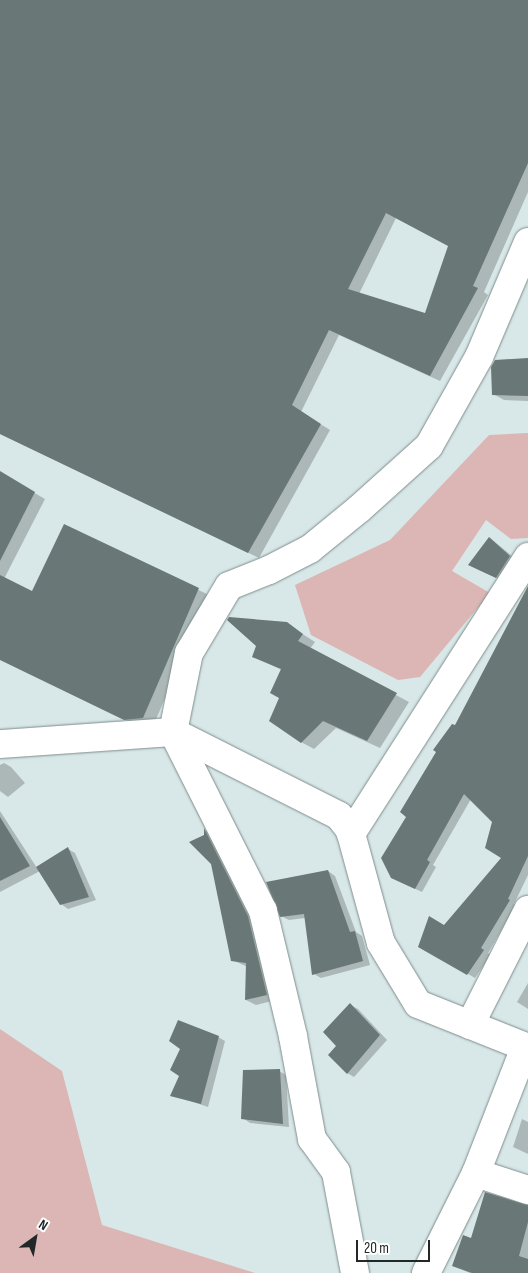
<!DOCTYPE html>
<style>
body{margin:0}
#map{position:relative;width:528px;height:1273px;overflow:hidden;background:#d8e7e7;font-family:"Sofia Sans Condensed",sans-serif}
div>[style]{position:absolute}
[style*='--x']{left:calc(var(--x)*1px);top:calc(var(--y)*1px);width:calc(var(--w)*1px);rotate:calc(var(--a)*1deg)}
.green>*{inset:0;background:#dbb6b4}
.shadow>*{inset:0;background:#0003}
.building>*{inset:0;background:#6a7777}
.roads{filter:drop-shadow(0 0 1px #7e8c8c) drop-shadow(0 0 1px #7e8c8c)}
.minor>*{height:28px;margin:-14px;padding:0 14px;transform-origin:14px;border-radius:14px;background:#fff}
span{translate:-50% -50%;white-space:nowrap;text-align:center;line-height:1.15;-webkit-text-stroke:5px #fff;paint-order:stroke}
.north{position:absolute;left:10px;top:1213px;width:50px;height:50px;-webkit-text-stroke:4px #fff;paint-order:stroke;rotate:32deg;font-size:14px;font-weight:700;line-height:20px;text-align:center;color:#222828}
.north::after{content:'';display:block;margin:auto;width:18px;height:22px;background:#222828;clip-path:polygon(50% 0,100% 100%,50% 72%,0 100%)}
.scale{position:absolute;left:356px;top:1240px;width:74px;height:22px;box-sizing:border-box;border:2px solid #222828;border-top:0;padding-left:6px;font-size:15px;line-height:18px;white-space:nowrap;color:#222828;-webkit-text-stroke:4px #fff;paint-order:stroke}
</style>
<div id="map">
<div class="green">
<div style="clip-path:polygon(528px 433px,528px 538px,511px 539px,486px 520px,452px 571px,490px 593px,420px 677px,398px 680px,311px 635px,295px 585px,390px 540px,489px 435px)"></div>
<div style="clip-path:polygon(0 1029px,62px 1071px,102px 1225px,255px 1273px,0 1273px)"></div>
</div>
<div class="shadow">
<div style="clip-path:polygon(evenodd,0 0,528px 0,528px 192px,484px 292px,488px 295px,440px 381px,339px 335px,301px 412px,330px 430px,259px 558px,0 434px,0 0,396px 218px,450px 246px,426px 315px,359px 294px,396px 218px)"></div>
<div style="clip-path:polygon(528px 360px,528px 401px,504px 400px,493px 394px)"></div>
<div style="clip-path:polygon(0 473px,45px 499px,4px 579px,33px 592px,64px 526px,209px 595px,154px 724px,136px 725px,0 659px)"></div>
<div style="clip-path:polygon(490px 538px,517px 560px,503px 581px,477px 569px)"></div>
<div style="clip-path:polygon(528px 588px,528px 875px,514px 904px,516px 905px,488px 953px,491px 955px,475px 978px,420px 946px,445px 927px,503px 858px,494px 821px,471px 799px,433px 865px,436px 867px,422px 892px,392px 878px,408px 816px)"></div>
<div style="clip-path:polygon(287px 624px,315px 642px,310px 649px,409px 702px,380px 748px,336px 728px,314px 749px,301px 742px,281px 698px,282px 670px,254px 657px)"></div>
<div style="clip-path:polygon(4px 763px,11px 767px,25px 783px,8px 797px,0 791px,0 765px)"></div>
<div style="clip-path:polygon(0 811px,37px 868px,68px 849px,75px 853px,96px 900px,68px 909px,61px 904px,40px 871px,0 892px)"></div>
<div style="clip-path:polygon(205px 830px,213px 835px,257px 923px,276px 1000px,256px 1005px,246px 1000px,248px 967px,232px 960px)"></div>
<div style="clip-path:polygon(328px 871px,335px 876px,356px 932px,362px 936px,370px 965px,321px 978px,314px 974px,305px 918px,289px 920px,281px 916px)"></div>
<div style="clip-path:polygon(528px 983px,528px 1009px,517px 1002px)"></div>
<div style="clip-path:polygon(350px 1005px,358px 1009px,387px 1040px,354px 1077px,347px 1073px,338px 1046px)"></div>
<div style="clip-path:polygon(218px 1037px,225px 1041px,208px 1107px,172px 1095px,181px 1076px,182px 1049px)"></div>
<div style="clip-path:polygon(279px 1071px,286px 1075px,289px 1127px,250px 1123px,243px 1118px)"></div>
<div style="clip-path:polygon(522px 1119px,528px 1122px,528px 1154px,513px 1147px)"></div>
<div style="clip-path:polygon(528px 1205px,528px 1273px,470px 1273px,453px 1266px,472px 1239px)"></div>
</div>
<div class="building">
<div style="clip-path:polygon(evenodd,0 0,528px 0,528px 163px,473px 286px,478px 288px,430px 376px,329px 330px,292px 405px,321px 424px,248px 553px,0 434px,0 0,386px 213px,448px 246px,425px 313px,348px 289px,386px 213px)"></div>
<div style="clip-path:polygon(528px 358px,528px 396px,492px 395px,491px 367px,495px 360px)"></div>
<div style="clip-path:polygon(0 471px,35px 492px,0 561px)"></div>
<div style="clip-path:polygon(64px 524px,199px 588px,143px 718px,124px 720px,0 660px,0 575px,32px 591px)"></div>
<div style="clip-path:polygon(489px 537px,510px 556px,496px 578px,468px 565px)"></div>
<div style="clip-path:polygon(528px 586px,528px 856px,508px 899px,510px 900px,481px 948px,484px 950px,467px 975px,418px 947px,429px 916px,444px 925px,501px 858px,485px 848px,492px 822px,464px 794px,427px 860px,430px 862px,415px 889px,391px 878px,381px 858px,406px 817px,400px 812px,436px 752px,433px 750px,452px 724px,455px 725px)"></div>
<div style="clip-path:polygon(229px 617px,287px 622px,303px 634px,298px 641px,397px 693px,367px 741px,323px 721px,301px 743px,269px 721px,279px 698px,270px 693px,281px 669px,252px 657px,256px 646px,227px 620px)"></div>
<div style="clip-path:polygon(0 817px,30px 866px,0 881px)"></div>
<div style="clip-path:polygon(204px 828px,248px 916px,267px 995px,245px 1000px,246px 963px,231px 961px,211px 864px,189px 842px,204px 835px)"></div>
<div style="clip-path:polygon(68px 847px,89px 897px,60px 905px,36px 867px)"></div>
<div style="clip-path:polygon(328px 870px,350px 932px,355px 931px,363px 961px,312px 975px,304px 914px,280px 917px,266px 882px)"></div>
<div style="clip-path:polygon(350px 1003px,380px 1035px,347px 1074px,328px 1055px,336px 1046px,323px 1032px)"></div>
<div style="clip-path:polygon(178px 1020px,219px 1036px,201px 1104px,170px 1096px,179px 1076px,170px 1070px,180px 1049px,169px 1041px)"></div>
<div style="clip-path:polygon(280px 1069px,283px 1124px,241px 1119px,243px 1070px)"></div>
<div style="clip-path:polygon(485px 1192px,528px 1205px,528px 1222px,519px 1256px,528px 1259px,528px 1273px,472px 1273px,452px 1266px,463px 1235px,471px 1238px)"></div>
</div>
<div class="roads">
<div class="minor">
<div style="--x:0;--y:744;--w:173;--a:-4"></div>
<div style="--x:173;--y:732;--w:186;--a:26.8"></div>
<div style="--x:339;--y:816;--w:18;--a:52"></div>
<div style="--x:350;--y:830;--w:117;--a:74.7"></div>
<div style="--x:381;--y:943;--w:71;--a:58.8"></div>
<div style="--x:418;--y:1004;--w:118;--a:21.8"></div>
<div style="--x:351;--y:834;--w:329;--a:-57.4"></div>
<div style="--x:470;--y:1025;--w:129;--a:-63.2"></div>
<div style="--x:476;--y:1173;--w:55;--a:18.1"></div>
<div style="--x:355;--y:1273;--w:103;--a:-100.7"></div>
<div style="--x:336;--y:1172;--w:41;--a:-126"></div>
<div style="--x:312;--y:1139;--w:105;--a:-100.5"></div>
<div style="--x:293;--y:1036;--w:129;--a:-103.5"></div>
<div style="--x:263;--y:911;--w:200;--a:-116.7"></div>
<div style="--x:173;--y:732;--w:81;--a:-78.6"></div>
<div style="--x:189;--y:653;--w:78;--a:-59.2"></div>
<div style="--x:229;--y:586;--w:43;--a:-21.8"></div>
<div style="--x:269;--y:570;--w:46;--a:-27.1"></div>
<div style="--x:310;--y:549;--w:63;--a:-39.2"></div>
<div style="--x:359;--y:509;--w:94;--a:-42"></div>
<div style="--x:429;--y:446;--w:102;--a:-60.7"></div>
<div style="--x:479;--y:357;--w:125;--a:-66.9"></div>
<div style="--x:426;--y:1273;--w:112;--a:-63.4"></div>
<div style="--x:476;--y:1173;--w:135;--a:-68.7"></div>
</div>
</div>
<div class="north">N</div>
<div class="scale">20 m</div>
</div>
